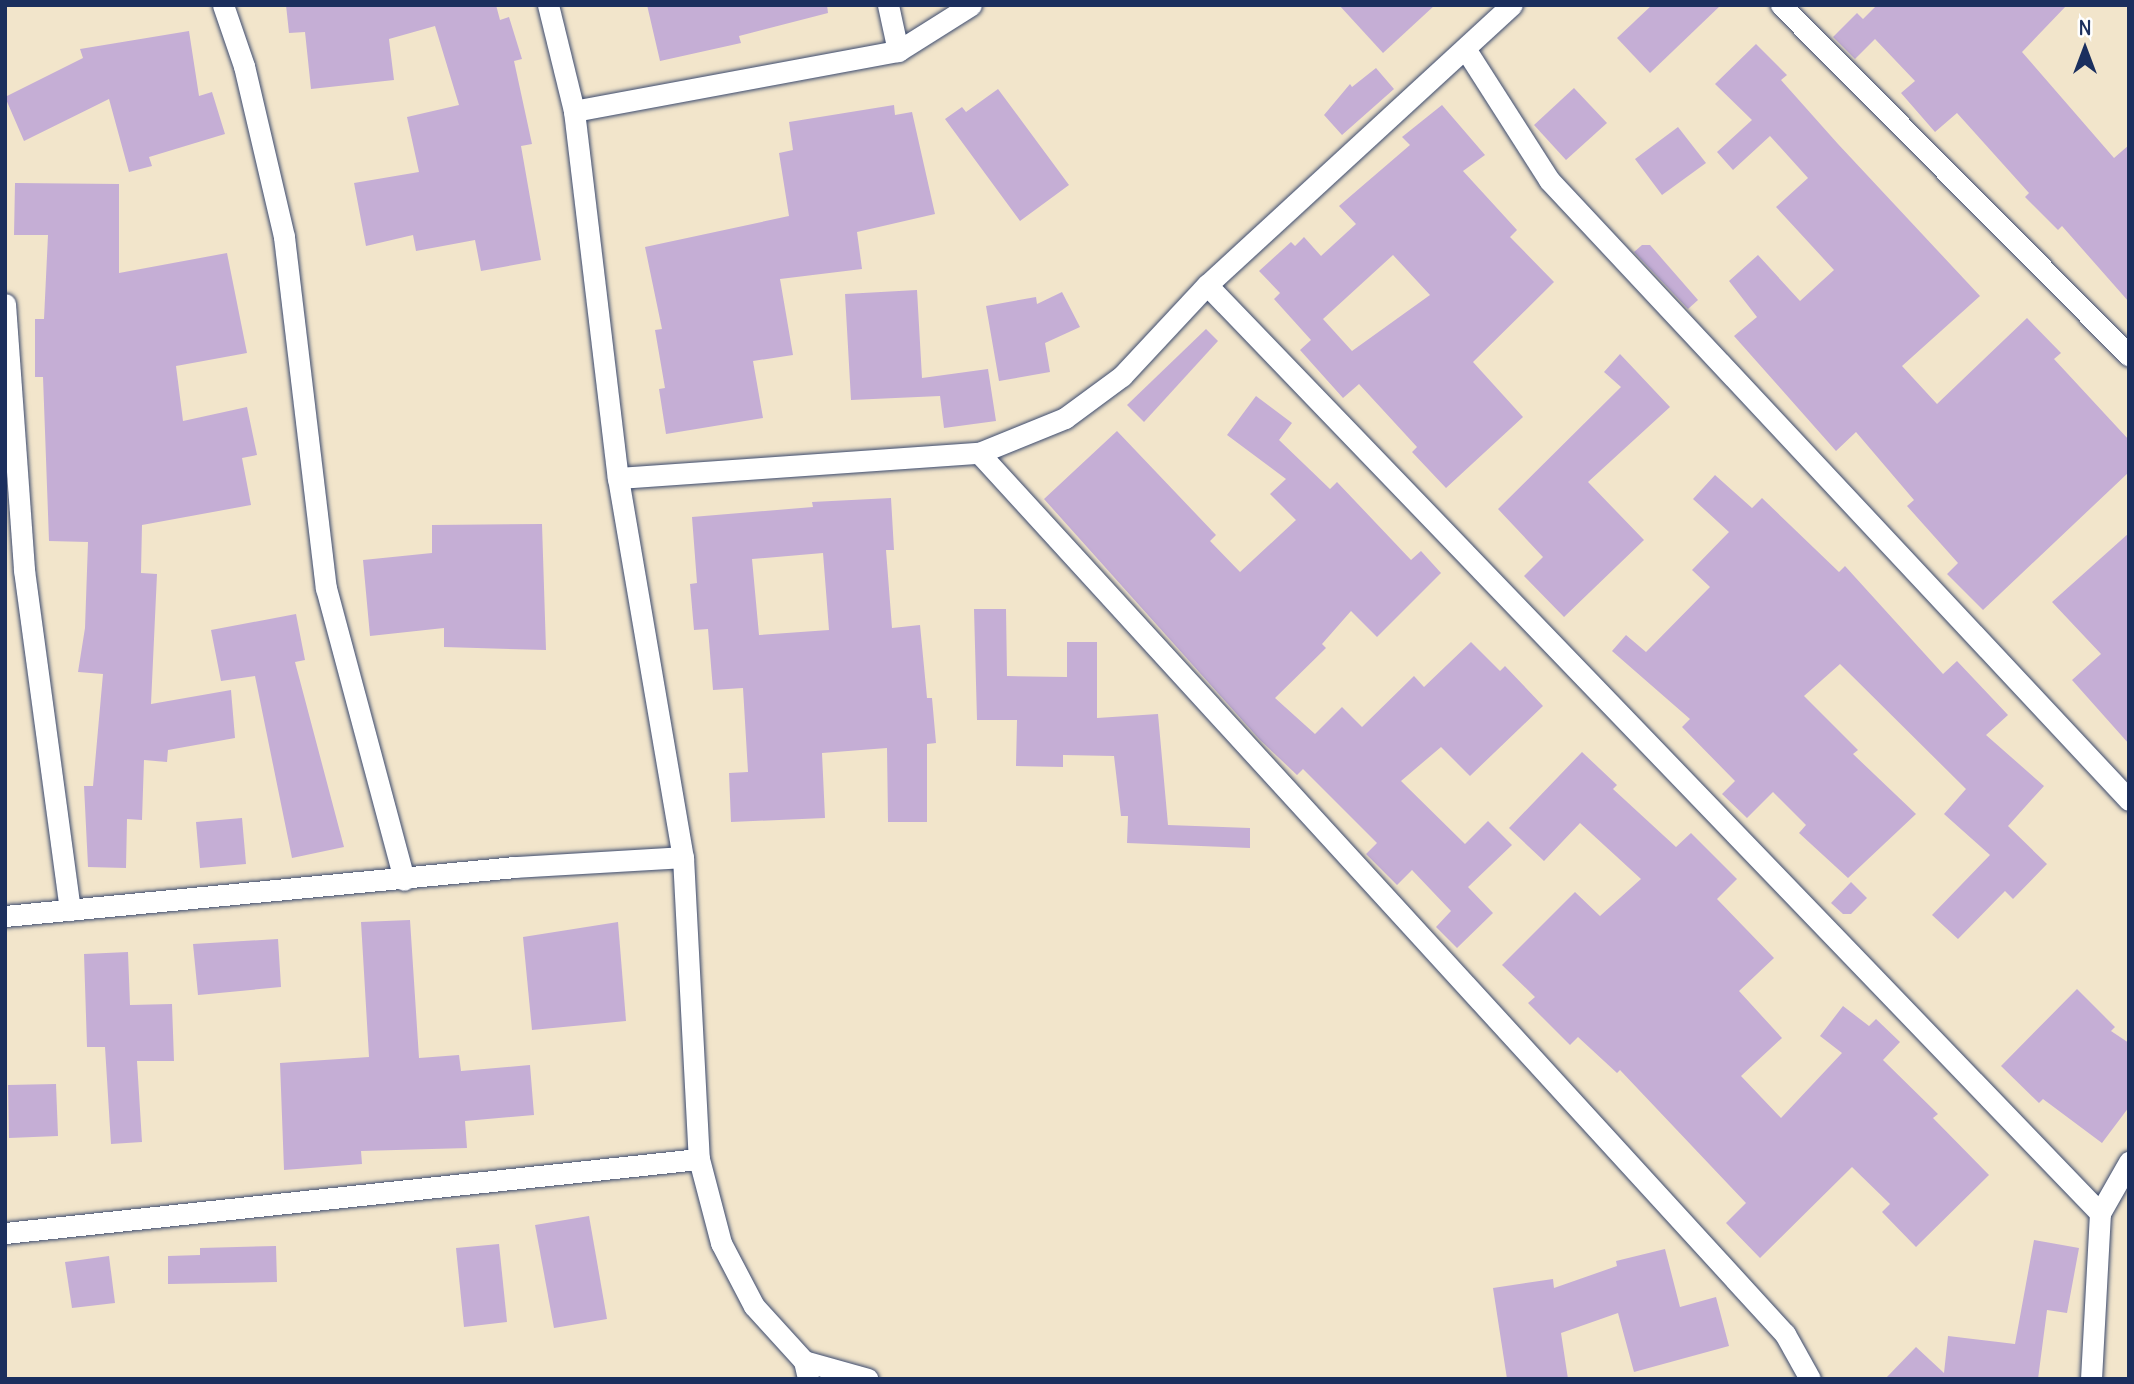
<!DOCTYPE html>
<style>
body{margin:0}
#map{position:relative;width:2134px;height:1384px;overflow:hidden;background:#f2e5cb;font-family:Delius,sans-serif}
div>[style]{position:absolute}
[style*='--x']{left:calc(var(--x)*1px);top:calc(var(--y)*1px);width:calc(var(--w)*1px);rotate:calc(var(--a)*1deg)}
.building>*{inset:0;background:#c5aed5}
.roads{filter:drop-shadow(0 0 2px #3b4a6e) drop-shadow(0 0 2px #3b4a6e)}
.street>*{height:21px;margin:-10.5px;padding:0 10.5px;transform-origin:10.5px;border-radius:10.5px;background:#fff}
span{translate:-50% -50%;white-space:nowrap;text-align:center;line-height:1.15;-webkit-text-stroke:5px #fff;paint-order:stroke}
.frame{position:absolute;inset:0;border:7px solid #1b2f5e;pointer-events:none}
.north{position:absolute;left:2050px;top:14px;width:70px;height:70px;-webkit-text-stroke:5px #fff;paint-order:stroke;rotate:0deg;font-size:19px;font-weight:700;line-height:28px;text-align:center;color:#1b2f5e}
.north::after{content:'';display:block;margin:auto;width:24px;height:32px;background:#1b2f5e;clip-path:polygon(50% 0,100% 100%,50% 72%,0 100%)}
</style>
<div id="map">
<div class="building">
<div style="clip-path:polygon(286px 5px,496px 5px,500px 20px,509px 17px,522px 59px,514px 61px,532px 144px,521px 146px,541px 260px,481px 271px,475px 240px,416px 251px,413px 235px,366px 246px,354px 183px,419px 172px,407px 117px,459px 105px,435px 26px,389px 39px,394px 80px,311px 89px,305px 32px,289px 33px)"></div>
<div style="clip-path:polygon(647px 5px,827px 5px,828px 13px,739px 36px,741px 43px,660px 61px)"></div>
<div style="clip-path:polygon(1339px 5px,1435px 5px,1383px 53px)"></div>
<div style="clip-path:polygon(1652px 5px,1721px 5px,1650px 73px,1617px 38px)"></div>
<div style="clip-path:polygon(1877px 5px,2067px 5px,2022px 52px,2114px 158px,2129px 145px,2129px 302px,2062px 226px,2058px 230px,2025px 197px,2029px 193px,1957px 113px,1935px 132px,1901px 93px,1915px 81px,1875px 39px,1855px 59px,1833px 37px,1857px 13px,1863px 19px)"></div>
<div style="clip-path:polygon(189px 31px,199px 96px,212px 92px,225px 134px,149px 157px,152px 166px,129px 172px,109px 99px,24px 141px,5px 97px,83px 58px,80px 49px)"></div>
<div style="clip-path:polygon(1756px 44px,1787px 75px,1781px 80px,1838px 144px,1980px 296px,1902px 366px,1937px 404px,2027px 318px,2061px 353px,2054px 359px,2129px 440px,2129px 472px,1983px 610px,1947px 574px,1958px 563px,1907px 506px,1914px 500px,1856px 432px,1836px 451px,1734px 336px,1757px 317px,1729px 281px,1758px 255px,1800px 301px,1834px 270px,1776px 207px,1808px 178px,1770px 136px,1733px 170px,1717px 152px,1752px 120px,1715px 84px)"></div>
<div style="clip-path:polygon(1376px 68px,1394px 89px,1342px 135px,1324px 115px,1350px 84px,1352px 87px)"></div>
<div style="clip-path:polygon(1574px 88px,1607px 123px,1566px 160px,1534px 125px)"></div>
<div style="clip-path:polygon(998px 89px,1069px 185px,1020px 221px,945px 119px,962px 107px,966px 112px)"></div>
<div style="clip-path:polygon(894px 105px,895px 115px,912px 112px,935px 214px,857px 232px,862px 269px,780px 279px,793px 355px,753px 361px,763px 418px,666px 434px,659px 389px,665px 388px,655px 330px,662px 329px,645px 247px,789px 216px,779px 153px,793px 150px,789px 122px)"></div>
<div style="clip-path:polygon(evenodd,1442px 105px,1485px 155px,1463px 171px,1517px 230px,1510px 237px,1554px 282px,1473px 362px,1523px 417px,1446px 488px,1412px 452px,1417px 447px,1359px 384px,1343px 398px,1300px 350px,1311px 340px,1274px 299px,1280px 293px,1259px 271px,1291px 242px,1295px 246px,1304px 237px,1321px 256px,1356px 224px,1339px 206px,1410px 145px,1402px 137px,1442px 105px,1393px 255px,1430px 295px,1352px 351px,1323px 319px,1393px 255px)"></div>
<div style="clip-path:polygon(1678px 127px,1706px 163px,1662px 195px,1635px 159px)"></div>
<div style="clip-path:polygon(15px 183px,119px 184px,119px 273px,227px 253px,247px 353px,176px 366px,183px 421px,247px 407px,257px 455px,242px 458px,251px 505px,142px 525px,141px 573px,157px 574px,151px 704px,231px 690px,235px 738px,168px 750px,167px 762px,144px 760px,142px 820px,127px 819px,126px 868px,88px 867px,84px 786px,93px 786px,103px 674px,78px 672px,85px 628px,88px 542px,49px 541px,43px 377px,35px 377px,35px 319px,44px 319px,48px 235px,14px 235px)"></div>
<div style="clip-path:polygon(1642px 245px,1650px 245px,1698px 300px,1688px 309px,1634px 252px)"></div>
<div style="clip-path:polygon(917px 290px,922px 378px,988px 369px,996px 421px,944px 428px,940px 396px,851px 400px,845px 294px)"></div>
<div style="clip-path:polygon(1062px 292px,1080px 327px,1045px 343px,1050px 372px,999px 381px,986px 306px,1036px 297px,1037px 304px)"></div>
<div style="clip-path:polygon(1206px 329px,1218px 341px,1144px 422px,1127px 405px)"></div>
<div style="clip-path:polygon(1620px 354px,1670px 407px,1588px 482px,1644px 540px,1564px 617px,1524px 576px,1543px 557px,1498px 509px,1621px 387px,1604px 372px)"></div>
<div style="clip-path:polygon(1256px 396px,1292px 423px,1279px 440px,1330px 489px,1337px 482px,1411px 560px,1421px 551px,1441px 573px,1377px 637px,1351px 611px,1322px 644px,1326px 648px,1275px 698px,1315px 734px,1342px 707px,1362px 727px,1414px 676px,1424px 687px,1471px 642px,1500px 671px,1505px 666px,1543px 706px,1470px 776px,1441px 747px,1401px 781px,1465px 844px,1488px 821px,1512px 845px,1468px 887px,1493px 913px,1457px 948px,1436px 927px,1451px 911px,1412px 870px,1397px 885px,1366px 854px,1377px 843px,1303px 769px,1297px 775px,1260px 740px,1044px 499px,1117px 431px,1216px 535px,1210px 541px,1240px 572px,1296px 520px,1270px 494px,1286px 479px,1227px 435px)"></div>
<div style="clip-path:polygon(1715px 475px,1752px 508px,1762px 498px,1839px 572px,1845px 566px,1943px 674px,1957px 661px,2008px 715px,1986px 735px,2044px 786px,2008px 826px,2047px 864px,2013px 899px,2005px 891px,1958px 939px,1932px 915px,1990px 855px,1944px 814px,1966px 789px,1840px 664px,1804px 696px,1858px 750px,1853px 754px,1916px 814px,1848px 878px,1799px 833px,1806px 825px,1773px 792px,1747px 818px,1722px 794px,1735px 781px,1682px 727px,1690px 719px,1612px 651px,1626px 635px,1646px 652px,1710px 587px,1692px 570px,1729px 532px,1693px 499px)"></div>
<div style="clip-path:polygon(evenodd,891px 498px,894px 550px,886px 550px,892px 628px,920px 625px,927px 698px,932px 698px,936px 743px,927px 744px,927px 822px,888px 822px,887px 748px,822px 753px,825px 818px,731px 822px,729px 773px,748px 772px,743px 688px,713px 690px,708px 629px,694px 630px,690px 584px,697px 583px,692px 517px,813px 507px,812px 502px,891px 498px,823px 553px,829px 630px,759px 635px,752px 559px,823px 553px)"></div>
<div style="clip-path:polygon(542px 524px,546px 650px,444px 647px,444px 628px,370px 636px,363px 560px,432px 553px,432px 525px)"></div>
<div style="clip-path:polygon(2129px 533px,2129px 744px,2072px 680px,2101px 654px,2052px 602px)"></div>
<div style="clip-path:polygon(974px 609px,1006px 609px,1007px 676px,1067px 677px,1067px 642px,1097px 642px,1097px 718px,1158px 714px,1168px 825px,1250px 828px,1250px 848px,1127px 843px,1128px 816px,1121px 816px,1114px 756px,1063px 755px,1063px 767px,1016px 766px,1017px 720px,977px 720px)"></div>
<div style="clip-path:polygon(296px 614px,305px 660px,295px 662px,344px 847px,292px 858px,255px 676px,221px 681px,211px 630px)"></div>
<div style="clip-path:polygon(1582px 752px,1617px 785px,1613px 789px,1676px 847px,1691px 833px,1737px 879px,1717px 899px,1774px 958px,1739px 991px,1782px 1038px,1741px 1076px,1781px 1118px,1842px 1053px,1820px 1036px,1843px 1006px,1869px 1026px,1876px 1019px,1900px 1042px,1883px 1060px,1938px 1114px,1933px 1118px,1989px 1175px,1916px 1247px,1882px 1212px,1890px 1204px,1852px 1167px,1760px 1258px,1726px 1223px,1746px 1203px,1620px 1070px,1617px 1073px,1578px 1037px,1570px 1045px,1528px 1003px,1535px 997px,1502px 965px,1575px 892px,1600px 916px,1641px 879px,1580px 823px,1544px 861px,1509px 828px)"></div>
<div style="clip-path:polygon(242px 818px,246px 864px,200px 868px,196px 822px)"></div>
<div style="clip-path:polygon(1851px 882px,1867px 898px,1851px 914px,1843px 914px,1831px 903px)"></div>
<div style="clip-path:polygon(410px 920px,419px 1058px,459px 1055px,461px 1071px,530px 1065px,534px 1115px,465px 1121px,467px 1148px,361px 1151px,362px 1164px,284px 1170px,280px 1063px,369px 1057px,361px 922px)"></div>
<div style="clip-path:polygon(618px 922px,626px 1021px,532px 1030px,523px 937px)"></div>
<div style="clip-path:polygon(278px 939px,281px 987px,198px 995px,193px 944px)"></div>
<div style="clip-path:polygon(128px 952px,130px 1005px,172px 1004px,174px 1061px,137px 1061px,142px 1142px,111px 1144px,105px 1047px,87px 1047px,84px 954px)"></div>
<div style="clip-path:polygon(2077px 989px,2115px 1027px,2111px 1031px,2129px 1043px,2129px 1107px,2102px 1143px,2043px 1099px,2039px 1103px,2001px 1066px)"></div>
<div style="clip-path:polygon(56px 1084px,58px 1136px,9px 1138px,8px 1085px)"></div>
<div style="clip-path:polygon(589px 1216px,607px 1319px,554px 1328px,535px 1225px)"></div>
<div style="clip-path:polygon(2034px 1240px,2079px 1248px,2067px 1313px,2047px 1310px,2038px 1379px,1885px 1379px,1916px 1347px,1944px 1373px,1948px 1336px,2015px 1344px)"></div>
<div style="clip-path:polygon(499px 1244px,507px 1322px,464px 1327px,456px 1248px)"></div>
<div style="clip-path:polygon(276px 1246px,277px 1282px,168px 1284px,168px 1256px,200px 1255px,200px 1248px)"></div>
<div style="clip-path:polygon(1665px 1249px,1680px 1307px,1716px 1297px,1729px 1346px,1634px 1372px,1618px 1313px,1561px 1333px,1568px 1379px,1507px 1379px,1493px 1288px,1553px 1279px,1554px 1288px,1617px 1266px,1616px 1261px)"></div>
<div style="clip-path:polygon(109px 1256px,115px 1303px,72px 1308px,65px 1262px)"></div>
</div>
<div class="roads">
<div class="street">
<div style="--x:223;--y:5;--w:65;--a:71"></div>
<div style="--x:244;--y:66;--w:176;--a:76.8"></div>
<div style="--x:284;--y:237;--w:354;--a:83.2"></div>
<div style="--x:326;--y:588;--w:302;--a:75"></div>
<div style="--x:548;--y:5;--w:109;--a:76.2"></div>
<div style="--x:574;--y:111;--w:370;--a:83.2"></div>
<div style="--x:618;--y:478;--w:385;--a:80.3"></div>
<div style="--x:683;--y:857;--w:302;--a:87"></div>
<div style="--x:699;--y:1159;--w:87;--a:75.3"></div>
<div style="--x:721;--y:1243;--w:71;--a:62.4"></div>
<div style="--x:754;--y:1306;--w:74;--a:47.7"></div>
<div style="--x:804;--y:1361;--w:18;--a:77"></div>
<div style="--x:888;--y:5;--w:47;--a:77.7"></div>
<div style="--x:1781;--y:5;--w:494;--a:45.2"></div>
<div style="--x:1466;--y:50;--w:154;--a:57.4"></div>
<div style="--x:1549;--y:180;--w:849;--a:46.91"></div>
<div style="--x:574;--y:111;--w:330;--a:-10.5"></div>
<div style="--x:898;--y:51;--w:86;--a:-32.2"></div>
<div style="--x:1207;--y:285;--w:1288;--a:46.1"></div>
<div style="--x:5;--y:304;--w:267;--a:85.9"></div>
<div style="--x:24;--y:570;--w:343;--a:82.3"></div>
<div style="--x:979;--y:453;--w:1194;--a:47.55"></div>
<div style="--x:1785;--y:1334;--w:51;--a:60.9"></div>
<div style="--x:618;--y:478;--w:362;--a:-4"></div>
<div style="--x:979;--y:453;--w:93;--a:-22.1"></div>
<div style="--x:1065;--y:418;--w:71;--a:-36.4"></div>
<div style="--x:1122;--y:376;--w:125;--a:-47"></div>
<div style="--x:1207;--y:285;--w:414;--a:-42.6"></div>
<div style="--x:5;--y:916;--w:512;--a:-5.49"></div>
<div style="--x:515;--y:867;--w:168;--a:-3.4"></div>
<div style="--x:5;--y:1233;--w:698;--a:-6.09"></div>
<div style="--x:804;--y:1361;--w:66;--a:15.7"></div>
<div style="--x:2091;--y:1379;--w:166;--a:-86.9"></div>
<div style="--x:2100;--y:1213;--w:59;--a:-60.4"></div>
</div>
</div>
<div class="frame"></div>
<div class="north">N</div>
</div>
